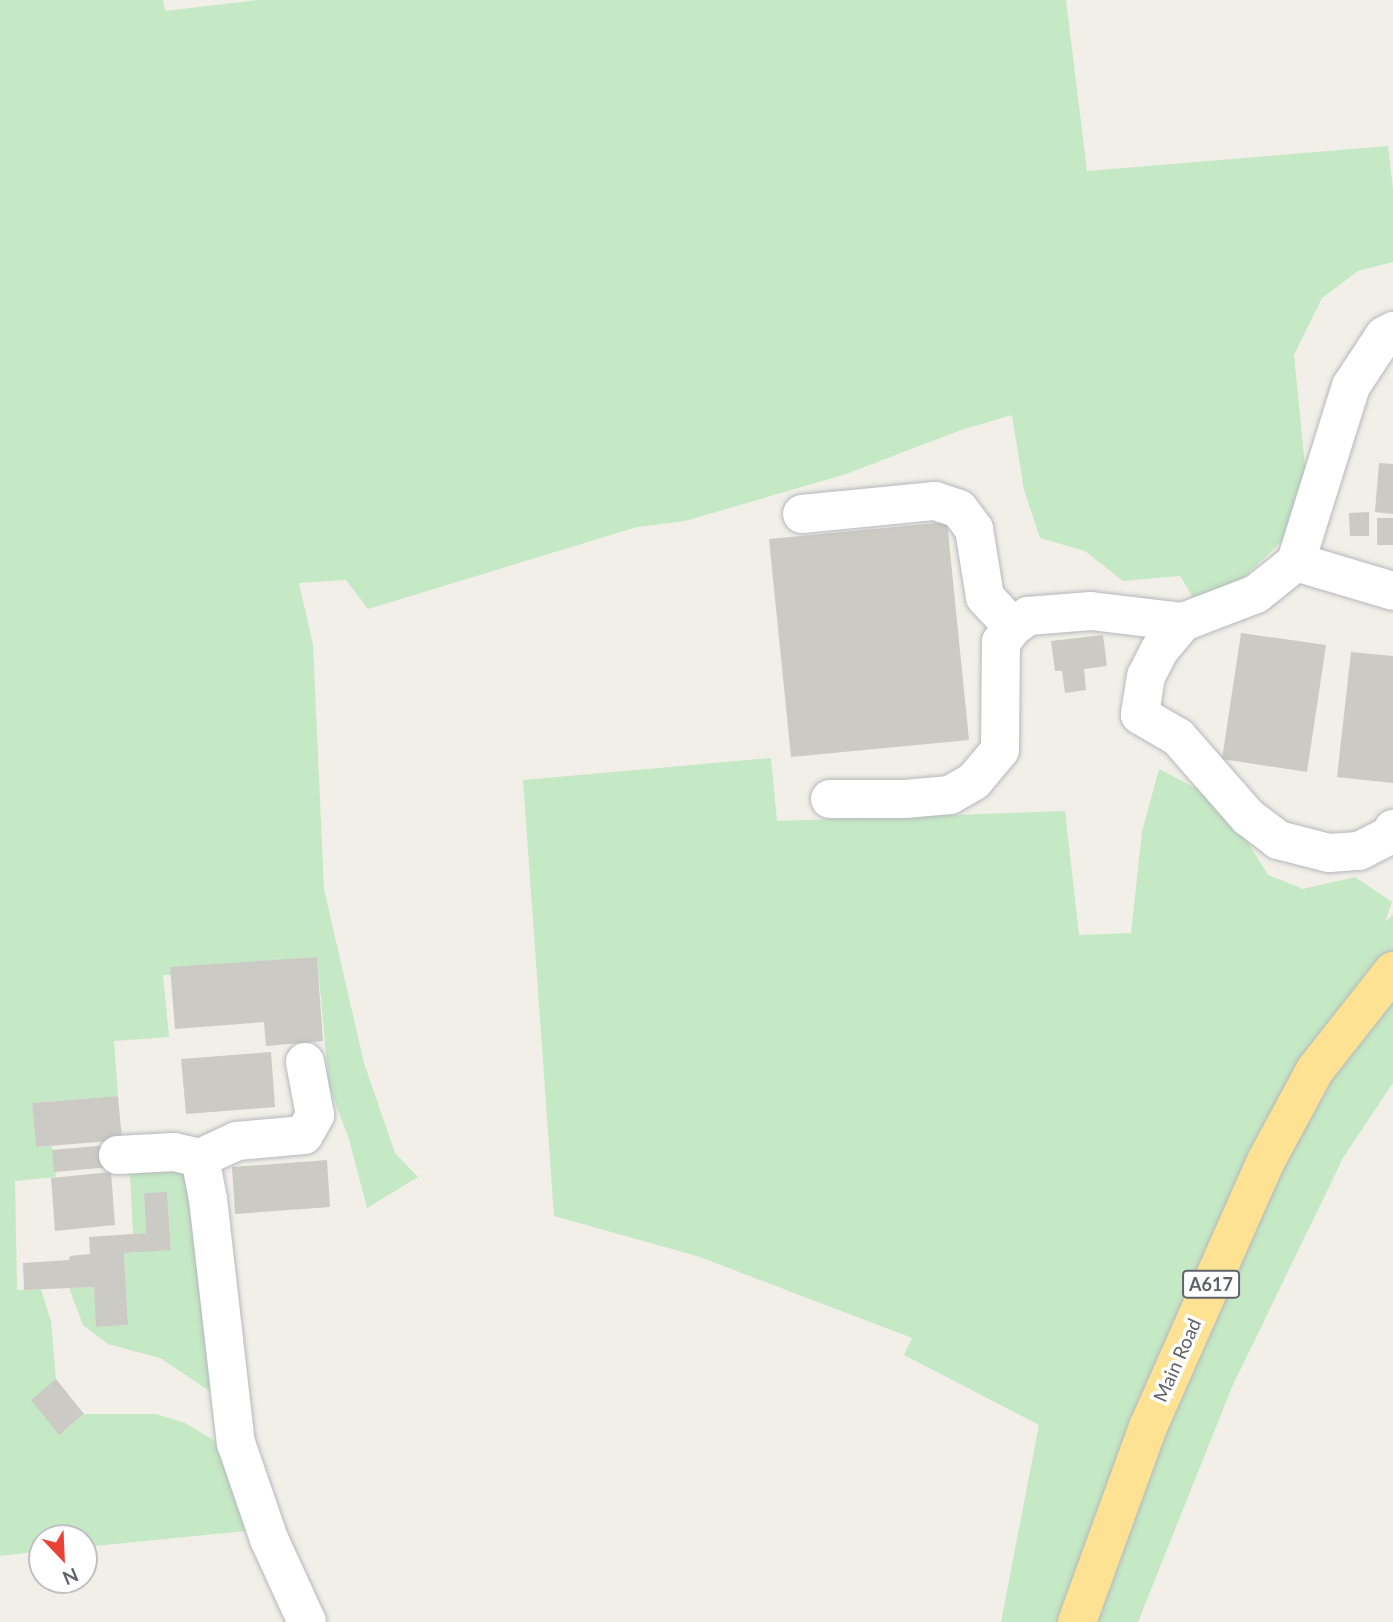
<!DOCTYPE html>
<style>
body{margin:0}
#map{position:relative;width:1393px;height:1622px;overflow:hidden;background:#f1efe8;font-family:Lato,sans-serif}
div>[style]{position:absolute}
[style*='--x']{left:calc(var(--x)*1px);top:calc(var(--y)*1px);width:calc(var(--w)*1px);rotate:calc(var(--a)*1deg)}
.green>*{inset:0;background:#c5e8c5}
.building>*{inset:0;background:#cccac5}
.roads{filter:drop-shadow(0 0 2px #b5b8bc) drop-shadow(0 0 2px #b5b8bc)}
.minor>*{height:38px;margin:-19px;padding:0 19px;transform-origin:19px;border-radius:19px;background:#fff}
.highway>*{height:38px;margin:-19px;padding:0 19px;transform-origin:19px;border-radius:19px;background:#fde293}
span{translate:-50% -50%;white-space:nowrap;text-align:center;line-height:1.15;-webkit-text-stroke:7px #fff;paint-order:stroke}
.shield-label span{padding:2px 5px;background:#fff;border:2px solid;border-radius:5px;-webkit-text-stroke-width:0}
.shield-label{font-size:18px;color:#5f6368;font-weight:700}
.street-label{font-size:19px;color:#5f6368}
.north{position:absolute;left:28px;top:1524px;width:70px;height:70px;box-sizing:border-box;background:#fff;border:2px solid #bfc1c3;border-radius:50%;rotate:157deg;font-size:19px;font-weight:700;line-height:28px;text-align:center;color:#5f6368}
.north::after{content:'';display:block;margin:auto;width:24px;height:32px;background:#ea4335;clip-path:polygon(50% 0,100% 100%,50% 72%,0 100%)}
</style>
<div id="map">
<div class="green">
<div style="clip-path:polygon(0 0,163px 0,165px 11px,258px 0,1066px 0,1087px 171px,1388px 146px,1393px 189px,1393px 262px,1358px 271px,1322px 298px,1294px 355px,1305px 466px,1302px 493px,1290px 533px,1233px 588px,1196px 602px,1180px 576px,1123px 581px,1085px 551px,1040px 538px,1024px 490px,1012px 415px,961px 430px,846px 474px,685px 521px,637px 527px,368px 609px,346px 580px,299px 583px,313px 645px,324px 889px,364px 1063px,395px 1153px,418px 1177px,367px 1208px,349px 1139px,329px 1086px,317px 957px,170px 968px,171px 975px,163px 975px,169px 1037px,114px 1041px,118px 1096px,32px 1103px,36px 1147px,52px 1146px,56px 1177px,15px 1181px,17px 1290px,41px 1289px,51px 1322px,56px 1379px,52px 1426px,64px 1431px,84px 1414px,156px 1414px,185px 1423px,215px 1441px,256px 1530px,84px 1547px,84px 1538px,42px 1538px,42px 1551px,0 1556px)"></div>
<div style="clip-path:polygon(771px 758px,777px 821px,1065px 811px,1079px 935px,1131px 933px,1142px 832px,1159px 769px,1224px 803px,1268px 875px,1303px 889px,1355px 877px,1392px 902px,1385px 922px,1393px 915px,1393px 1083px,1343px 1158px,1232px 1387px,1138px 1622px,1001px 1622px,1039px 1425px,904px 1355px,912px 1338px,697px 1256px,554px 1216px,523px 780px)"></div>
<div style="clip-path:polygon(184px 1170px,191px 1186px,214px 1394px,160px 1358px,108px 1344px,83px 1325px,69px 1288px,94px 1287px,97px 1327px,128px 1325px,124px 1253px,143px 1252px,153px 1245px,171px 1248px,167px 1192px,144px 1194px,146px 1233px,133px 1234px,130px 1174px)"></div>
</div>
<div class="building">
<div style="clip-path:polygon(1379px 463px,1393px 464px,1393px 514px,1375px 512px)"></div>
<div style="clip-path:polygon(1369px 512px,1369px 536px,1350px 536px,1349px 513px)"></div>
<div style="clip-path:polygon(1377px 518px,1393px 518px,1393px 545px,1377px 545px)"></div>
<div style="clip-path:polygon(947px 522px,969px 740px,791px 757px,769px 539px)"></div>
<div style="clip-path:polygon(1241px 633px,1326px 645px,1307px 772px,1222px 759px)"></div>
<div style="clip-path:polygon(1103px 635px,1107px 666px,1084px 669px,1086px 690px,1065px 693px,1062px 671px,1055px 671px,1051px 641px)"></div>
<div style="clip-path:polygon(1351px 652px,1393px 656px,1393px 783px,1337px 777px)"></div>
<div style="clip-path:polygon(317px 957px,323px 1041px,266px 1046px,264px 1022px,175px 1029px,170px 967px)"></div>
<div style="clip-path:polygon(271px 1052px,275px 1107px,186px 1114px,181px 1059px)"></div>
<div style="clip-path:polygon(118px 1096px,122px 1140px,36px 1147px,32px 1103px)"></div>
<div style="clip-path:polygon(109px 1145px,111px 1167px,54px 1172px,52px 1150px)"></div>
<div style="clip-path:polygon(327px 1160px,330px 1207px,235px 1214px,232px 1167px)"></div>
<div style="clip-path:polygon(111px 1172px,115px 1225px,55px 1231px,51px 1178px)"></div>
<div style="clip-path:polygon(167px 1192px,171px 1250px,124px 1253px,128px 1325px,96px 1327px,94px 1287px,24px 1290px,23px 1263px,69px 1260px,70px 1256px,90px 1254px,89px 1237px,146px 1233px,144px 1193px)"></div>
<div style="clip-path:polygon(56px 1379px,84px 1414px,59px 1435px,31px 1400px)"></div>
</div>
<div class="roads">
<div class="minor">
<div style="--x:1393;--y:331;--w:10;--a:151"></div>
<div style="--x:1384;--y:336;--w:60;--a:123.4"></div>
<div style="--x:1351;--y:386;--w:184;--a:107.4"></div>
<div style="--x:1296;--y:562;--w:101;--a:16.6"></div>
<div style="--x:802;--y:514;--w:134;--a:-5.6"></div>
<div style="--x:935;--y:501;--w:25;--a:18"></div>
<div style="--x:959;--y:509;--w:25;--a:53"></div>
<div style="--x:974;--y:529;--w:69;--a:80.8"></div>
<div style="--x:985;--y:597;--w:41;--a:47"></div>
<div style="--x:1296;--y:562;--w:51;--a:141.3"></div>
<div style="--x:1256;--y:594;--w:78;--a:159"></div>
<div style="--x:1183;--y:622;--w:35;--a:130"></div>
<div style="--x:1160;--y:649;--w:30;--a:117"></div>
<div style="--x:1146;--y:676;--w:39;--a:99"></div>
<div style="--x:1140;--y:715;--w:44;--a:30.1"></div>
<div style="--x:1178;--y:737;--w:106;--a:48.8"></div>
<div style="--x:1248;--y:817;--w:38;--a:37"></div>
<div style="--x:1278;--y:840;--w:53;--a:14.3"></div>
<div style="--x:1329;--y:853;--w:30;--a:-4"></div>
<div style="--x:1359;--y:851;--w:35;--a:-27"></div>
<div style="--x:1390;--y:835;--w:7;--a:-63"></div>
<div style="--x:830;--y:799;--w:75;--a:0"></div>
<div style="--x:905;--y:799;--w:45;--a:-5.1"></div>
<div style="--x:950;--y:795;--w:28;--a:-30"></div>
<div style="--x:974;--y:781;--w:40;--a:-50"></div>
<div style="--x:1000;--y:750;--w:108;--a:-89.5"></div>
<div style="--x:1001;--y:642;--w:19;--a:-51"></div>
<div style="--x:1013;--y:627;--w:19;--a:-36"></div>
<div style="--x:1028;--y:616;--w:63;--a:-4.5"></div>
<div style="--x:1091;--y:611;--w:93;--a:6.8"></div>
<div style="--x:118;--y:1155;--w:56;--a:-3.1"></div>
<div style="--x:174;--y:1152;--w:27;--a:13"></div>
<div style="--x:200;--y:1158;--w:42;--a:79"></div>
<div style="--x:208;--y:1199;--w:246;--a:83.5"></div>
<div style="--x:236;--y:1443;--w:102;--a:71"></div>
<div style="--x:269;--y:1539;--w:91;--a:65.4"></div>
<div style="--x:200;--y:1158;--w:41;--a:-24.7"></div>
<div style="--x:237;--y:1141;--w:67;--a:-5.1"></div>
<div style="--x:304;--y:1135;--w:23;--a:-61"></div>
<div style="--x:315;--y:1115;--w:54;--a:-100.7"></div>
</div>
<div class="highway">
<div style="--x:1077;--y:1622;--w:208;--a:-70"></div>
<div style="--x:1148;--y:1427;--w:291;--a:-66.1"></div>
<div style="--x:1266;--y:1161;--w:103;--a:-61.7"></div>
<div style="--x:1315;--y:1070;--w:126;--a:-51.8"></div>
</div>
</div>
<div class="shield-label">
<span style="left:1211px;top:1284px">A617</span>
</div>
<div class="street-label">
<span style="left:1177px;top:1360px;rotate:-66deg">Main Road</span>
</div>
<div class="north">N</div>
</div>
